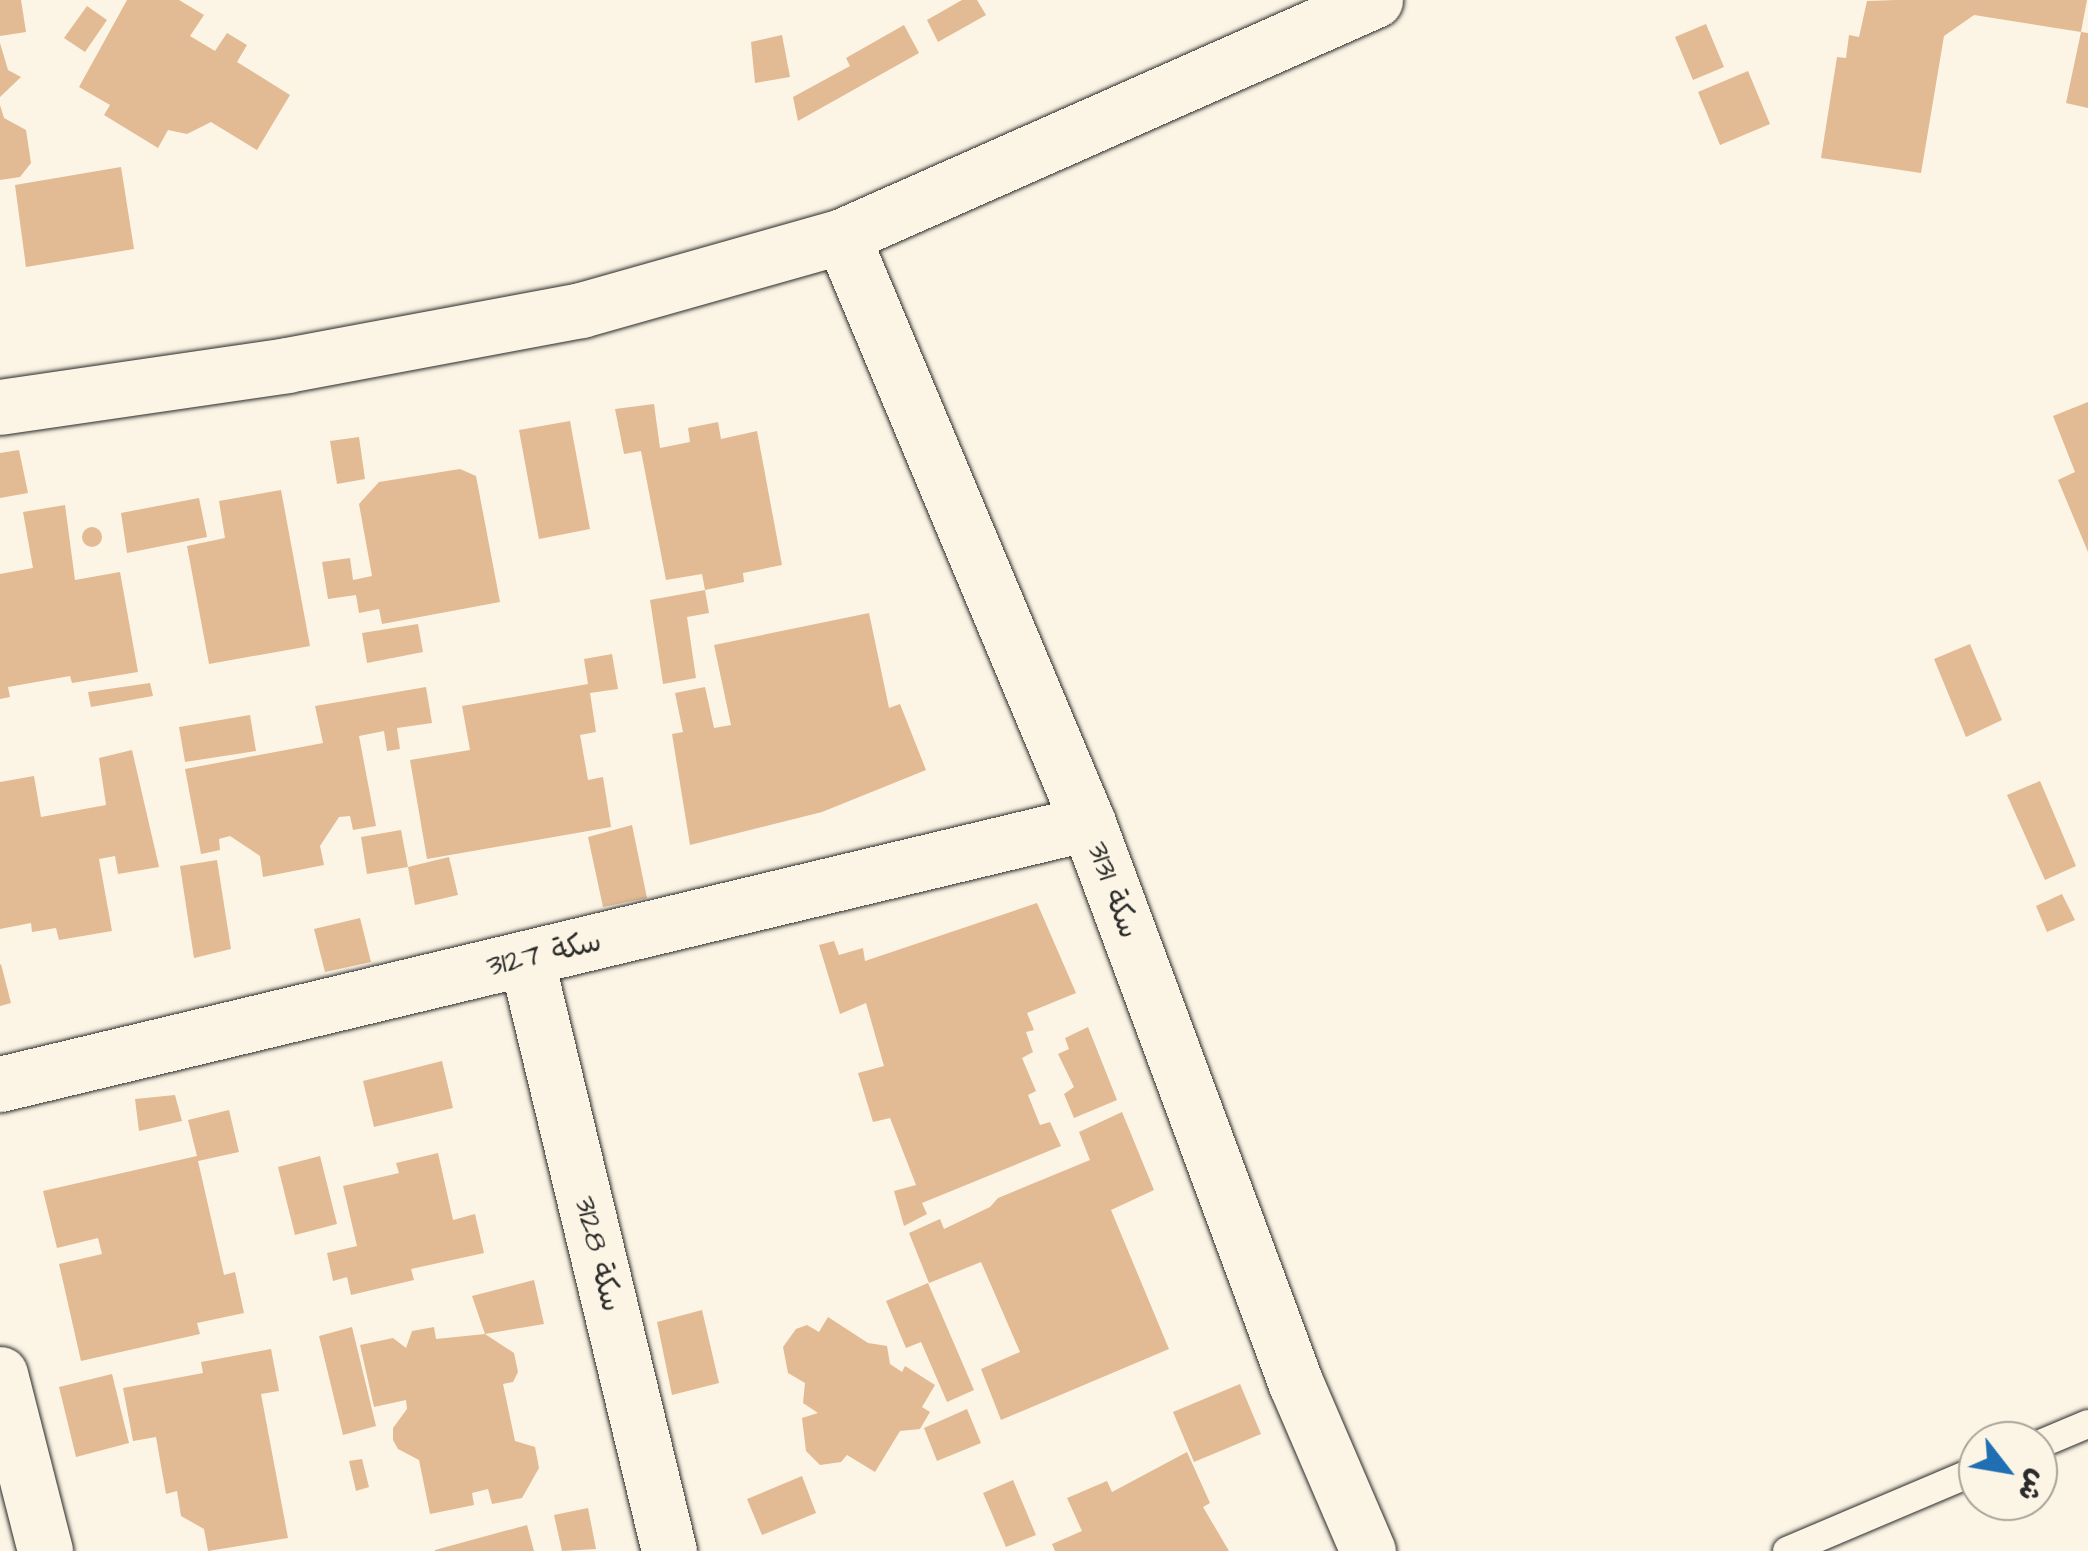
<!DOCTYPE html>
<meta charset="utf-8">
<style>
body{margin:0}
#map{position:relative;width:2088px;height:1551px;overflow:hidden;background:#fcf5e5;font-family:"Architects Daughter","Playpen Sans Arabic",sans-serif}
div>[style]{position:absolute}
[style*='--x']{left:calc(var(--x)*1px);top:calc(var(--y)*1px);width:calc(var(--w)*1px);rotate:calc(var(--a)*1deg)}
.building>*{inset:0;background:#e2ba93}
.round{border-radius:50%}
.roads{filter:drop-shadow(0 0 2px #2b2b2b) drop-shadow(0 0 2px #2b2b2b)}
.lane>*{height:28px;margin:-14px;padding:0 14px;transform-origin:14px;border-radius:14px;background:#fcf5e5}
.street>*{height:55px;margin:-27.5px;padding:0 27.5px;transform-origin:27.5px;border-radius:27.5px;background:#fcf5e5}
span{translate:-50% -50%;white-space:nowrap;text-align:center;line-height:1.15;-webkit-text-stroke:10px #fcf5e5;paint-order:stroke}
.street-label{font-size:30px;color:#2b2b2b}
.north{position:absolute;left:1958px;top:1421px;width:100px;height:100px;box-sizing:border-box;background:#fcf5e5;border:2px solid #a8a49b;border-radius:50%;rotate:121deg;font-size:28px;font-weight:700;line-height:40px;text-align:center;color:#2b2b2b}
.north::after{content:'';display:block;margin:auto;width:35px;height:45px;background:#1f6fb2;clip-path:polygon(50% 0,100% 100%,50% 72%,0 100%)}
</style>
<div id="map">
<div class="building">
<div style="clip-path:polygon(0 0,21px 0,26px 32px,0 36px)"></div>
<div style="clip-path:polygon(127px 0,179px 0,204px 15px,190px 36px,215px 51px,227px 33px,247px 45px,237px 62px,290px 95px,257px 150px,211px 122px,187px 134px,168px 130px,158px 148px,104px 115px,110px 105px,79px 87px)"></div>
<div style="clip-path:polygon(962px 0,977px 0,986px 15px,938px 42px,927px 20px)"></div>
<div style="clip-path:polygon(1896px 0,2087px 0,2081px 32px,2088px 33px,2088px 108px,2066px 103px,2081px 32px,1974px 15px,1944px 36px,1921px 173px,1821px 158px,1837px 57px,1846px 58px,1849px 35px,1859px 37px,1867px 1px)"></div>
<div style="clip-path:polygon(87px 6px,107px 20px,85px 52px,64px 38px)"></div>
<div style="clip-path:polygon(1706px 24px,1724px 67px,1693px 80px,1675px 37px)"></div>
<div style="clip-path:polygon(904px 25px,919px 53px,798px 121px,793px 97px,850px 66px,846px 58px)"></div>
<div style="clip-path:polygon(782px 35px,790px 77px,755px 83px,751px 42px)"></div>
<div style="clip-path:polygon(0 43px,8px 70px,21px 77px,0 97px)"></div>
<div style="clip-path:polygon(1748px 71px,1770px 124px,1720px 145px,1698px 92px)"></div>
<div style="clip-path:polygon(0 105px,4px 118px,26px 130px,31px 163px,20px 177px,0 180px)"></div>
<div style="clip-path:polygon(121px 167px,134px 249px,26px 267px,15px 185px)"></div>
<div style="clip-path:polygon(2088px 402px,2088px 552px,2058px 480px,2075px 472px,2053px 416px)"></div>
<div style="clip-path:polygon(654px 404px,660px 448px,690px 442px,688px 428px,718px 422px,721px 439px,757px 431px,782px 565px,743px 573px,744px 582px,705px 590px,702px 574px,666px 580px,641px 451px,624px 454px,615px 409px)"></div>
<div style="clip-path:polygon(570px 421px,590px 529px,539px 539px,519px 430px)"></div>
<div style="clip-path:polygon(359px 437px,365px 479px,337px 484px,330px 441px)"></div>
<div style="clip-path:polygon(19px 450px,28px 493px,0 498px,0 453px)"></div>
<div style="clip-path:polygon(460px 469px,476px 476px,500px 602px,382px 624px,379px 609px,359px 613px,356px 595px,328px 599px,322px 562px,350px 558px,353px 580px,372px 576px,359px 504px,379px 482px)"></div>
<div style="clip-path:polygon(281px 490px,310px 646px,209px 664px,187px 546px,225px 538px,219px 501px)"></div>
<div style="clip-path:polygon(199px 498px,207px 537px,127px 553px,121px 513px)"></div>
<div style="clip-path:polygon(65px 505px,75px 580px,120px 572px,138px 672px,72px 683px,70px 676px,8px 687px,10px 697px,0 699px,0 574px,33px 568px,23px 512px)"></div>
<div class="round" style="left:82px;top:527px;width:20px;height:20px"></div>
<div style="clip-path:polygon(705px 590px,709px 613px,687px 617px,696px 678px,663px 684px,650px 600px)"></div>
<div style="clip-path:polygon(869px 613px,889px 708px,900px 704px,926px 770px,822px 812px,690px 845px,672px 734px,683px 732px,675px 693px,705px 687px,714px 728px,731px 725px,714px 645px)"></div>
<div style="clip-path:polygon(418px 624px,423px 652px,367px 663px,362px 633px)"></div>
<div style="clip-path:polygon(1970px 644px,2002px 720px,1966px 737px,1934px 659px)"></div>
<div style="clip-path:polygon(612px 654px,618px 689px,590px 693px,596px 732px,580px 735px,588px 780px,603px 777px,611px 827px,427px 859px,410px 760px,470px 750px,462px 706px,588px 684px,584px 659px)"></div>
<div style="clip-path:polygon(150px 683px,153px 696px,91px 707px,88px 692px)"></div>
<div style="clip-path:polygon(426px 687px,432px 723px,397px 728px,400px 749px,387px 751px,384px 731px,359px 736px,376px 826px,353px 830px,350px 816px,339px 817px,320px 846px,324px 865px,263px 877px,260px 856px,230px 836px,219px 839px,220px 850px,201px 854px,185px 769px,323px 743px,315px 706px)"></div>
<div style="clip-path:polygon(250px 715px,256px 751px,185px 762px,179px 727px)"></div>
<div style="clip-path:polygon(132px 750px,159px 867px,118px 874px,115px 856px,99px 859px,112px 931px,59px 940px,56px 928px,32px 932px,31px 923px,0 929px,0 782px,34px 776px,41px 817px,106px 805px,99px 758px)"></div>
<div style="clip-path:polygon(2040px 781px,2076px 866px,2045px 880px,2007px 795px)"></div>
<div style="clip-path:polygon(632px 825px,647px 898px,603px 907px,588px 837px)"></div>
<div style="clip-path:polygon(401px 830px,408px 867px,449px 857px,458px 895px,415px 905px,408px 867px,367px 874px,361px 837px)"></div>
<div style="clip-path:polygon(217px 860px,231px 949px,194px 958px,180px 866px)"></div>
<div style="clip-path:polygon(2062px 894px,2075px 920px,2047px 932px,2036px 906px)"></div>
<div style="clip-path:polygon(1037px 903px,1076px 993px,1027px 1013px,1034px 1030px,1026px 1032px,1033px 1052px,1022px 1058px,1036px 1091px,1028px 1095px,1040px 1125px,1050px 1122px,1061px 1146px,922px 1203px,927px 1214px,904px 1226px,894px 1191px,916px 1185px,890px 1118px,873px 1122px,858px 1073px,884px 1066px,866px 1003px,840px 1014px,819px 945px,834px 941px,839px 955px,863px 948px,865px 961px)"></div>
<div style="clip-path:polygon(360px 918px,371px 962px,325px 972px,314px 929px)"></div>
<div style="clip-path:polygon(1px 964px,11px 1003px,0 1006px,0 965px)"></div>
<div style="clip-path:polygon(1088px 1027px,1117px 1100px,1074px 1118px,1064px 1094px,1074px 1087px,1058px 1054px,1069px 1049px,1065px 1038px)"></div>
<div style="clip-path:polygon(442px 1061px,453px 1108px,374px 1127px,363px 1081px)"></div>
<div style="clip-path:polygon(175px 1095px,182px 1121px,139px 1131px,135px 1099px)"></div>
<div style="clip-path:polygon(229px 1110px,239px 1152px,198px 1161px,224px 1275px,235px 1272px,244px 1313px,197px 1323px,200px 1334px,81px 1361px,59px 1264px,102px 1254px,98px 1238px,57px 1248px,43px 1191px,197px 1156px,188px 1120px)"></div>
<div style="clip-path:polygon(1122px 1112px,1154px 1190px,1111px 1210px,1169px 1349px,1001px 1420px,981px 1369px,1020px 1352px,981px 1262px,929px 1283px,909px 1233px,940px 1219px,944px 1229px,990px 1207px,998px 1198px,1090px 1160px,1079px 1132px)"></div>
<div style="clip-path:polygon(438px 1153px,453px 1220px,475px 1214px,484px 1253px,411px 1269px,414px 1280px,351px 1295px,347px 1277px,333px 1281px,327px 1253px,357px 1246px,343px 1186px,399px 1173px,396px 1163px)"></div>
<div style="clip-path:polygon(320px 1156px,337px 1224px,295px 1235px,278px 1167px)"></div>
<div style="clip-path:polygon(534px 1280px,544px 1324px,485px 1334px,514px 1353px,518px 1372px,513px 1382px,503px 1384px,515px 1441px,535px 1447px,539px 1468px,522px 1498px,492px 1504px,488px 1489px,472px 1493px,474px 1505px,430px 1514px,419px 1460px,398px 1449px,393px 1440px,393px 1428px,407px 1409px,406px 1400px,374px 1407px,360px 1345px,393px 1338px,406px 1348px,412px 1331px,434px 1327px,436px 1339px,485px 1334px,472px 1296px)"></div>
<div style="clip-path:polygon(928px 1283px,974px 1390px,947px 1402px,921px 1342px,906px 1348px,886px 1301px)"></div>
<div style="clip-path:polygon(702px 1310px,719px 1383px,672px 1395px,657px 1322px)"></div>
<div style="clip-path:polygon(828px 1317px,868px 1343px,887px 1346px,890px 1364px,902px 1372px,905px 1366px,935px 1385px,922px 1407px,930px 1412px,920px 1429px,900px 1431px,875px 1472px,847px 1455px,841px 1462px,820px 1465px,806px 1451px,802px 1418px,818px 1413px,803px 1403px,805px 1383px,788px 1373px,783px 1347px,796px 1329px,807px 1325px,819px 1332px)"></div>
<div style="clip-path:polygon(352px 1327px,376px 1426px,343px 1435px,319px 1336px)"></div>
<div style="clip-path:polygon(271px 1349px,279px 1391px,261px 1394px,288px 1538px,208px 1551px,204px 1529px,181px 1516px,177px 1491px,166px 1494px,156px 1437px,133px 1441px,123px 1388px,203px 1373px,201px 1362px)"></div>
<div style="clip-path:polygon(112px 1374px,129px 1443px,76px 1457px,59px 1387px)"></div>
<div style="clip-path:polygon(1240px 1384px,1261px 1434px,1194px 1462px,1173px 1412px)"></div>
<div style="clip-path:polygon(967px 1409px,981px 1443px,937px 1461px,924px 1428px)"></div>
<div style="clip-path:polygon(1187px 1452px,1210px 1503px,1203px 1507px,1229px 1551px,1055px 1551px,1052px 1544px,1082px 1531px,1067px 1498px,1107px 1481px,1112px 1492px)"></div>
<div style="clip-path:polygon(362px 1459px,369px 1487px,356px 1491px,349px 1461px)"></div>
<div style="clip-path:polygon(802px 1476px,816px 1513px,762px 1535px,747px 1499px)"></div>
<div style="clip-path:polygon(1013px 1480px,1036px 1535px,1006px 1547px,983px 1493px)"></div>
<div style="clip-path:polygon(588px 1508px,596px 1549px,562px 1551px,554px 1515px)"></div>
<div style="clip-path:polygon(527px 1525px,534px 1551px,435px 1551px,435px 1550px)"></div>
</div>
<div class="roads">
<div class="lane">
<div style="--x:2038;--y:1445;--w:54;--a:-22.8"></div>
<div style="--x:1787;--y:1551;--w:207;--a:-23"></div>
</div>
<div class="street">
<div style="--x:842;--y:236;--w:636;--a:67.26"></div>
<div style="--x:1088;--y:823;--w:598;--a:69.66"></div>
<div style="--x:1296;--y:1384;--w:182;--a:66.7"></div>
<div style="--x:0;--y:407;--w:290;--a:-8.3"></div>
<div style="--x:287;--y:365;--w:299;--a:-10.6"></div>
<div style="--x:581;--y:310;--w:271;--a:-15.8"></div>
<div style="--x:842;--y:236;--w:583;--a:-23.88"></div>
<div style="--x:526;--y:958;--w:610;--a:76.44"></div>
<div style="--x:0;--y:1084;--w:1119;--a:-13.49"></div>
<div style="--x:0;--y:1374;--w:183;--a:75.7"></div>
</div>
</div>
<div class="street-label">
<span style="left:1113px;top:890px;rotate:70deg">سكة 3131</span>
<span style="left:544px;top:954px;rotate:-13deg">سكة 3127</span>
<span style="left:598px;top:1254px;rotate:76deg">سكة 3128</span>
</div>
<div class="north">ش</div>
</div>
